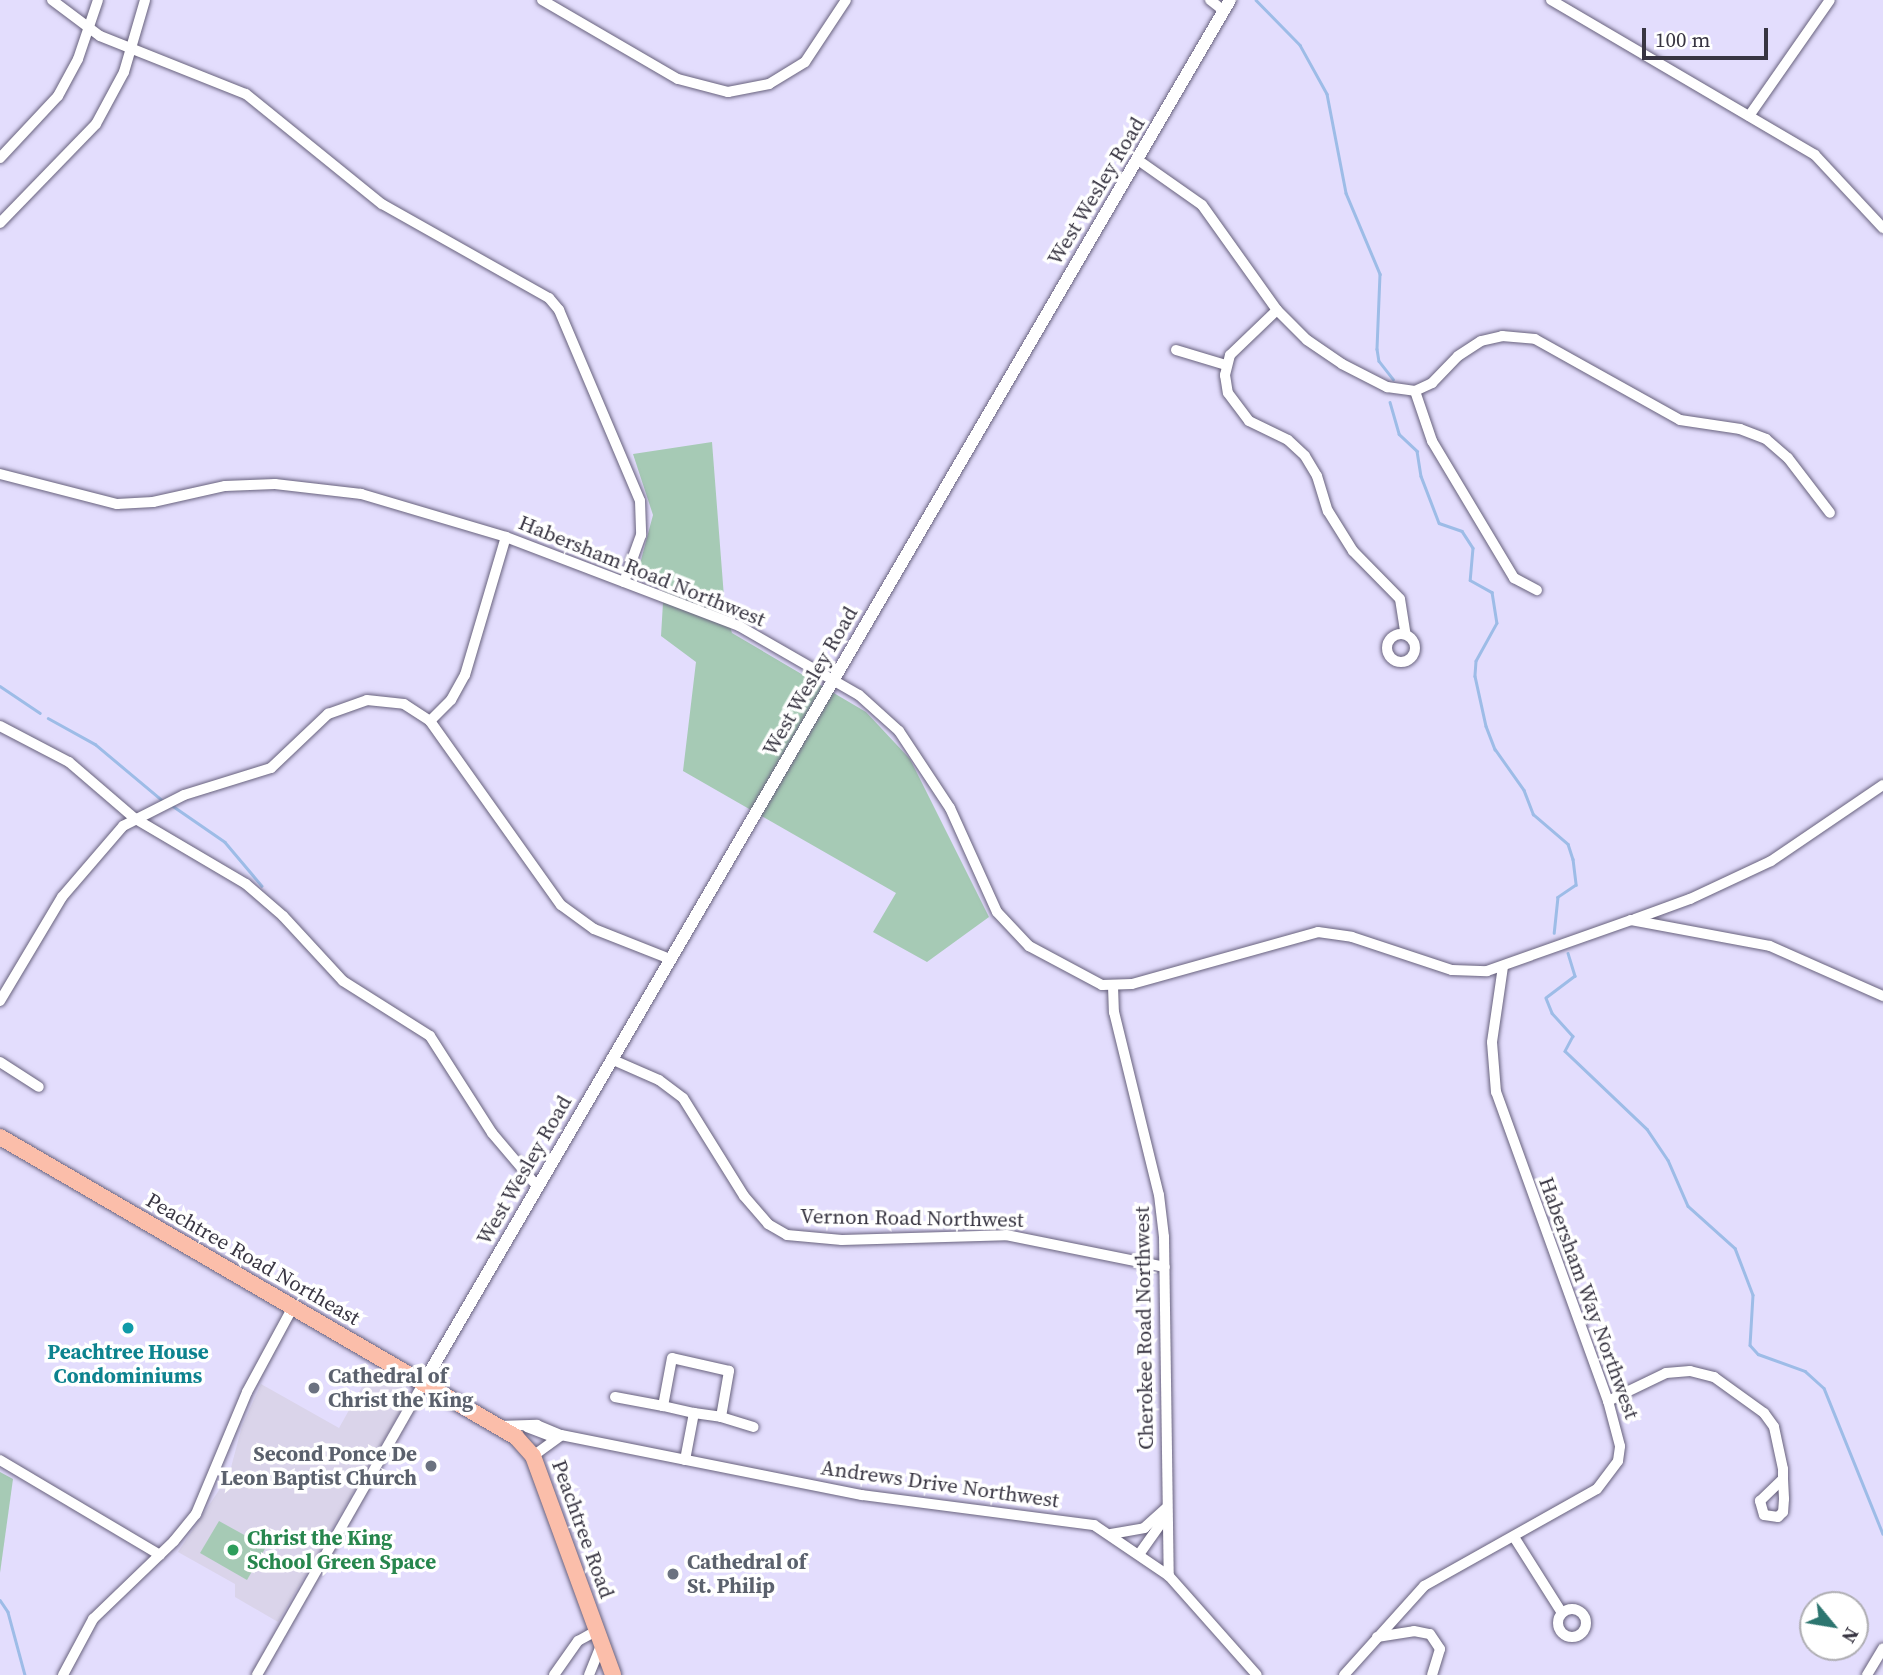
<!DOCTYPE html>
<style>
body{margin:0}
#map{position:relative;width:1883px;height:1675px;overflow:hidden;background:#e3ddfd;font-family:"Source Serif 4",serif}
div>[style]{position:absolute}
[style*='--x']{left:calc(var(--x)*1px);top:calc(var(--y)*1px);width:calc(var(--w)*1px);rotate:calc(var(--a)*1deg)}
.education>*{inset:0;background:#dad4ea}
.green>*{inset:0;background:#a6cab5}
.stream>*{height:2.5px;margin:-1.25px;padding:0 1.25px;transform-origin:1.25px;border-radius:1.25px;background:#9dbce7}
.roads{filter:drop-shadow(0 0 2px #68627d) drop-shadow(0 0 2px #68627d)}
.minor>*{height:10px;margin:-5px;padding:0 5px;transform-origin:5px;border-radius:5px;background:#fff}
.minor>.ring{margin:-5px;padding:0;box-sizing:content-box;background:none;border:10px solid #fff;border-radius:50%}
.tertiary>*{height:12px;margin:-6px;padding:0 6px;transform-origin:6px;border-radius:6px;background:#fff}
.trunk>*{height:16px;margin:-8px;padding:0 8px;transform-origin:8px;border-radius:8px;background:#fbbeaa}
.dots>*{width:19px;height:19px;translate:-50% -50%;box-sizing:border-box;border:4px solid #fff;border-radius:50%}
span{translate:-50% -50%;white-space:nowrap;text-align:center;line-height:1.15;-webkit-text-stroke:7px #fff;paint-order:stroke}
.street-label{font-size:21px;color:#383542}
.culture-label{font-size:21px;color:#0d838f;font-weight:700}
.worship-label{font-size:21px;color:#5b616d;font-weight:700}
.left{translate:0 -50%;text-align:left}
.right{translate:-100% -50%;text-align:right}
.leisure-label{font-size:21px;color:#27864d;font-weight:700}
.north{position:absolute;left:1799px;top:1591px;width:70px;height:70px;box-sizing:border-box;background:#fff;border:2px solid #afaeb3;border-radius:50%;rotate:120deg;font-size:19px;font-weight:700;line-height:28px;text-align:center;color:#383542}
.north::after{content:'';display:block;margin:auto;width:24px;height:32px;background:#2c756f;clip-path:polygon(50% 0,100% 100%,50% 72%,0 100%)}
.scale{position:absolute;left:1642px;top:28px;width:126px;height:32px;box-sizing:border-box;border:4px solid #383542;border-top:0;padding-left:9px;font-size:21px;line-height:24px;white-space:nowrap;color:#383542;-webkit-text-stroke:5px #fff;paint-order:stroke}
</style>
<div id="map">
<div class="education">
<div style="clip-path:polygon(372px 1369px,411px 1393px,278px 1622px,235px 1597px,235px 1584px,178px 1552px,229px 1475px,242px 1426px,261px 1384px,339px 1428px)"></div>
</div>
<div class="green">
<div style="clip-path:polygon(712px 442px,725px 610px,732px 633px,866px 712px,910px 759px,989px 917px,927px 962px,873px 932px,896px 893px,683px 771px,696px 662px,661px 636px,664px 586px,637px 575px,653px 515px,633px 454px)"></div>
<div style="clip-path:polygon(0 1472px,13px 1479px,0 1573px)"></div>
<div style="clip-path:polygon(219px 1521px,266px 1547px,247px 1580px,200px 1553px)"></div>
</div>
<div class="stream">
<div style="--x:1256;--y:0;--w:63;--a:45.6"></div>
<div style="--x:1300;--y:45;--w:56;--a:61.1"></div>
<div style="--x:1327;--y:94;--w:101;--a:79.1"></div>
<div style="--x:1346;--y:193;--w:88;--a:67.2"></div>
<div style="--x:1380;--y:274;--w:75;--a:92.3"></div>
<div style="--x:1377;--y:349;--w:12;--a:81"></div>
<div style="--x:1379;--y:361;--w:23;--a:52"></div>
<div style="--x:1390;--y:402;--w:33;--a:74"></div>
<div style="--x:1399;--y:434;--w:25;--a:43"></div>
<div style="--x:1417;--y:451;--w:25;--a:81"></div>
<div style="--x:1421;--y:476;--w:50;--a:69"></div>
<div style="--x:1439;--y:523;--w:24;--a:19"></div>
<div style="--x:1462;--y:531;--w:20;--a:57"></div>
<div style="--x:1473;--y:548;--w:32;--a:95"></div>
<div style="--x:1470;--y:580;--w:25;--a:29"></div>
<div style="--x:1492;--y:592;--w:31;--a:81"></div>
<div style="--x:1497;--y:623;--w:43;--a:118.9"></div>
<div style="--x:1476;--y:661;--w:15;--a:94"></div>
<div style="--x:1475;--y:676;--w:51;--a:77.6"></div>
<div style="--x:1486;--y:726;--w:25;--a:69"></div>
<div style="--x:1495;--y:749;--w:50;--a:54.7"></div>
<div style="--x:1524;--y:790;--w:26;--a:69"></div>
<div style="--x:1533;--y:814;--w:46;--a:40.6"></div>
<div style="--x:1568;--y:844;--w:16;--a:72"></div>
<div style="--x:1573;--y:859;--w:26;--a:83"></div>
<div style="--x:1576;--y:885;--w:22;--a:146"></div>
<div style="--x:1558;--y:897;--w:36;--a:96"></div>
<div style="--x:0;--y:686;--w:48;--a:34"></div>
<div style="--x:48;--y:718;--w:54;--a:29"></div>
<div style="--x:95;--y:744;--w:87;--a:39.9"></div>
<div style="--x:173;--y:806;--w:63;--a:34.7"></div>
<div style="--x:225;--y:842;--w:57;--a:49.9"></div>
<div style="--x:1568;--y:953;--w:24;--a:73"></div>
<div style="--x:1575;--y:976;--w:36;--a:143"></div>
<div style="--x:1546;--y:998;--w:16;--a:68"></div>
<div style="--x:1552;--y:1013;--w:31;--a:48"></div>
<div style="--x:1573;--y:1036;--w:17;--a:118"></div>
<div style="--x:1565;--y:1051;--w:113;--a:43.6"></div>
<div style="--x:1647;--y:1129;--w:37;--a:56"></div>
<div style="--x:1668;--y:1160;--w:50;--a:66.5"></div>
<div style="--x:1688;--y:1206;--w:63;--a:41.8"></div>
<div style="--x:1735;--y:1248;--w:50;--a:69"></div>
<div style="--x:1753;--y:1295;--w:50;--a:93.4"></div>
<div style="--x:1750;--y:1345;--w:12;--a:48"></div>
<div style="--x:1758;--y:1354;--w:50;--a:19.9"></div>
<div style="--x:1805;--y:1371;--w:25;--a:42"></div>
<div style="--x:1824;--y:1388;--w:157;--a:68"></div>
<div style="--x:0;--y:1600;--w:14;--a:56"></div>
<div style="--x:8;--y:1612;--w:65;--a:74.9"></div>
</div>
<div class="roads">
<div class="minor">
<div style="--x:52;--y:0;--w:60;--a:36.9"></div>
<div style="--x:100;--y:36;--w:157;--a:21.7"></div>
<div style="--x:246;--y:94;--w:175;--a:39"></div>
<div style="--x:382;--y:204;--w:192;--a:29.4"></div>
<div style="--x:549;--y:298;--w:16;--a:50"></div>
<div style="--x:559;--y:310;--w:207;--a:67"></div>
<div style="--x:640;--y:501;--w:34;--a:88"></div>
<div style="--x:641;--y:535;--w:50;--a:109.9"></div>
<div style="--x:542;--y:0;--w:157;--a:30.2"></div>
<div style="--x:678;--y:79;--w:52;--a:14.6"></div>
<div style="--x:728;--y:92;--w:42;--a:-11"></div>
<div style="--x:769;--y:84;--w:42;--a:-31.4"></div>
<div style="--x:805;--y:62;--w:74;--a:-56.5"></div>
<div style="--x:1210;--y:0;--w:18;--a:38"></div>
<div style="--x:1551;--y:0;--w:306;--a:30.4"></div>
<div style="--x:1815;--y:155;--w:100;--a:47"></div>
<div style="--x:1749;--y:116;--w:141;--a:-55.1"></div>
<div style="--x:0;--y:158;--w:85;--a:-46.9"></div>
<div style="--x:58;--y:96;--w:42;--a:-61.6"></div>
<div style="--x:78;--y:59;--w:62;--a:-71.3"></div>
<div style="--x:1138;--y:160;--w:78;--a:35.1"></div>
<div style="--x:1202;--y:205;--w:129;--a:54.5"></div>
<div style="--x:1277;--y:310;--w:42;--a:45"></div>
<div style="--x:1307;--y:340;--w:42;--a:34.4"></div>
<div style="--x:1342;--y:364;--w:51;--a:27.1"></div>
<div style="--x:1387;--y:387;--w:28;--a:8"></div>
<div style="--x:1415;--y:391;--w:19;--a:-25"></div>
<div style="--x:1432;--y:383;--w:37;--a:-46"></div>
<div style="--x:1458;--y:356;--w:27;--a:-33"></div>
<div style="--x:1481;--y:341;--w:22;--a:-13"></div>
<div style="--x:1502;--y:336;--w:33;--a:5"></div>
<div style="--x:1535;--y:339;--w:166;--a:29.2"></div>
<div style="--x:1680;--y:420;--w:61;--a:8.5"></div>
<div style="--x:1740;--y:429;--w:28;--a:21"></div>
<div style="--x:1766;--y:439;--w:29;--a:41"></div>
<div style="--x:1788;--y:458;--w:69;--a:52.6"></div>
<div style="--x:0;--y:223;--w:138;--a:-45.9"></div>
<div style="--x:96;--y:124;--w:59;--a:-61.7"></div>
<div style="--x:124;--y:72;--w:75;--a:-73.7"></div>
<div style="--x:1277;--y:310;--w:65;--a:136.2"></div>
<div style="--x:1230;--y:355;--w:21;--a:104"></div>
<div style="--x:1225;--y:375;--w:18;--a:81"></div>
<div style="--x:1228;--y:393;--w:35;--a:53"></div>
<div style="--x:1249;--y:421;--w:43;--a:26"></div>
<div style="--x:1288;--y:440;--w:23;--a:43"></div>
<div style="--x:1305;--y:456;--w:23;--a:59"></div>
<div style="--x:1317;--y:476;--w:37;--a:73"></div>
<div style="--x:1328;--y:511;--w:47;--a:58"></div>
<div style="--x:1353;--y:551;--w:67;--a:45.6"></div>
<div style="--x:1400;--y:599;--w:36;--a:81"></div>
<div style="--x:1176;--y:350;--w:52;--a:16.7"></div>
<div style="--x:1415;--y:391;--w:53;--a:71.2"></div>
<div style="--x:1432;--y:441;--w:160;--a:59.1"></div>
<div style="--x:1514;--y:578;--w:26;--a:28"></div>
<div style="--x:0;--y:474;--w:121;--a:14.4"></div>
<div style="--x:117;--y:504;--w:36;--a:-3"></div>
<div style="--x:153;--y:502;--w:74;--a:-12.5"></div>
<div style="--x:225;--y:486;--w:50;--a:-2.3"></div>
<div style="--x:275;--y:484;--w:87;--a:6.6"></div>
<div style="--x:361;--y:494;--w:151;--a:16.5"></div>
<div style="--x:506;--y:537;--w:249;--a:20.9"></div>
<div style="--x:739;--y:626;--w:138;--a:29.9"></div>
<div style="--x:859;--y:695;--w:54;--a:42"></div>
<div style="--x:899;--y:731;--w:92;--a:56.5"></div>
<div style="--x:950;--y:808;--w:114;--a:65.7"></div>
<div style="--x:997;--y:912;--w:47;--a:46.7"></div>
<div style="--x:1029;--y:946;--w:83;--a:28.1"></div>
<div style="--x:1102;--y:985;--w:30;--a:-2"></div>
<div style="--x:1132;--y:984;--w:193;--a:-15.6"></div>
<div style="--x:1318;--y:932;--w:34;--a:8"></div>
<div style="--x:1352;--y:937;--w:105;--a:18.3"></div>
<div style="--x:1452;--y:970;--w:35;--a:2"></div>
<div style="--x:1487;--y:971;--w:153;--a:-19.5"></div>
<div style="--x:1631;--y:920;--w:141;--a:10.6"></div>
<div style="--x:1770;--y:946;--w:124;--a:23.9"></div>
<div class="ring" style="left:1387px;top:634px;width:18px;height:18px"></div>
<div style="--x:430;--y:721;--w:30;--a:-45"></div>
<div style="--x:451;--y:700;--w:29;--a:-61"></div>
<div style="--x:465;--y:675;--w:144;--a:-73.5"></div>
<div style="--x:0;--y:726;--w:78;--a:27.6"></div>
<div style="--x:69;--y:762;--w:86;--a:40.7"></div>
<div style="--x:134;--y:818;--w:130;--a:30.5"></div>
<div style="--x:246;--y:884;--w:49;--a:40.9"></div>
<div style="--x:283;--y:916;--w:88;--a:47.3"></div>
<div style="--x:343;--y:981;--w:103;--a:32.3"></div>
<div style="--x:430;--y:1036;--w:115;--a:57.4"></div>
<div style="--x:492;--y:1133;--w:70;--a:49.7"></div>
<div style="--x:1635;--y:919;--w:59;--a:-20"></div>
<div style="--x:1690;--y:899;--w:89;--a:-25.1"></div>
<div style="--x:1771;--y:861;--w:135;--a:-34.2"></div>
<div style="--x:1113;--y:986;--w:26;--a:88"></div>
<div style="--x:1114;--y:1012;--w:188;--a:76.2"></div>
<div style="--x:1159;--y:1195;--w:42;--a:83.2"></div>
<div style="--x:1164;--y:1237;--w:339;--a:89.2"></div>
<div style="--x:0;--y:1001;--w:121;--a:-59.2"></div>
<div style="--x:62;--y:897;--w:94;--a:-49.3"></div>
<div style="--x:123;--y:826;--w:68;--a:-26.9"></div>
<div style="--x:184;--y:795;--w:91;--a:-17.2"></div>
<div style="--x:271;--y:768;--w:79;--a:-43.5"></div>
<div style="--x:328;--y:714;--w:41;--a:-19.7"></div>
<div style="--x:367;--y:700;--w:37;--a:6"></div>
<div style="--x:404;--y:704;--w:31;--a:33"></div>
<div style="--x:430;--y:721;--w:226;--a:54.6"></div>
<div style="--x:561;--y:905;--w:41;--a:36"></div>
<div style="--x:594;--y:929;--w:82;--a:21.5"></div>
<div style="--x:611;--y:1059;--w:52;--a:23.6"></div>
<div style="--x:659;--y:1080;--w:30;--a:37"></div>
<div style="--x:683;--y:1098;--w:115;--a:58.1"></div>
<div style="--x:744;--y:1196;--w:37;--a:49"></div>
<div style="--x:768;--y:1224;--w:22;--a:30"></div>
<div style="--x:787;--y:1235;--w:55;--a:5.2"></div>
<div style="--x:842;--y:1240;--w:164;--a:-1.7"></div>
<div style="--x:1006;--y:1235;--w:162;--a:11.4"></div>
<div style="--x:0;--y:1062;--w:46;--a:32.7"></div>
<div style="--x:615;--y:1397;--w:49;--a:10.6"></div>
<div style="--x:1608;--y:1401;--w:64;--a:-25.8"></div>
<div style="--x:1666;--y:1373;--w:24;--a:-5"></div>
<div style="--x:1690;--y:1371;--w:25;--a:14"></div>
<div style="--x:1714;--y:1377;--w:62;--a:35.8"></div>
<div style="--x:1764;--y:1413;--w:17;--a:54"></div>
<div style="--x:1774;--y:1427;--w:43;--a:77.9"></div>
<div style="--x:1783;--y:1469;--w:10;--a:90"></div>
<div style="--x:1783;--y:1479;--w:20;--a:87"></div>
<div style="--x:1784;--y:1499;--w:13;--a:94"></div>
<div style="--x:1783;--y:1512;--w:7;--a:135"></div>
<div style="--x:1778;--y:1517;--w:14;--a:-172"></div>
<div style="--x:1764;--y:1515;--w:15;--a:-106"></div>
<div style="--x:1760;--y:1501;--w:32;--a:-44"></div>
<div style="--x:721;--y:1417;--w:34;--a:17"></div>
<div style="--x:499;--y:1426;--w:38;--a:-2"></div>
<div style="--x:537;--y:1425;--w:26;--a:23"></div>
<div style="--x:561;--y:1435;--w:307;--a:11.3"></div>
<div style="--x:862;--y:1495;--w:234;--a:7.4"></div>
<div style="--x:1094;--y:1525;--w:91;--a:34.2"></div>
<div style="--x:1169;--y:1576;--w:132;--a:48.4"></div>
<div style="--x:527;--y:1427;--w:28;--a:21"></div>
<div style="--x:553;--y:1437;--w:8;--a:-14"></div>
<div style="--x:533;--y:1456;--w:34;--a:-36"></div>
<div style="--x:0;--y:1460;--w:186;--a:30.7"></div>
<div style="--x:685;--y:1460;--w:48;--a:-79.2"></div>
<div style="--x:694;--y:1413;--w:27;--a:8"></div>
<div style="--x:721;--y:1417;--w:47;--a:-80.1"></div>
<div style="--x:729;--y:1371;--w:58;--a:-167.2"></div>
<div style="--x:672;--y:1358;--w:49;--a:100.6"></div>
<div style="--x:663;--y:1406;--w:32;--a:13"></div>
<div style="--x:1111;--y:1534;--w:34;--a:-10"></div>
<div style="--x:1144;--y:1528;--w:31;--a:-42"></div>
<div style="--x:1514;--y:1537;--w:90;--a:57.7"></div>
<div style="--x:1140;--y:1553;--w:47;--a:-54.6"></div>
<div class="ring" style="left:1558px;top:1609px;width:18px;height:18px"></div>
<div style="--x:1377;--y:1637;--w:37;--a:-9"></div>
<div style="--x:1414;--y:1631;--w:16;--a:11"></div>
<div style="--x:1430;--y:1634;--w:18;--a:56"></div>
<div style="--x:1440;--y:1649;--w:27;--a:107"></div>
<div style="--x:63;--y:1675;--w:64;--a:-61.8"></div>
<div style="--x:93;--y:1619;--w:112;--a:-43.9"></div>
<div style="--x:174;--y:1541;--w:35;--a:-51"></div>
<div style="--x:196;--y:1514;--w:132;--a:-67.3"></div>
<div style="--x:247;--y:1392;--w:97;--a:-61.6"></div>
<div style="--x:257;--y:1675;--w:337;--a:-60.3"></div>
<div style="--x:554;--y:1675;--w:42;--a:-54.8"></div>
<div style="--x:578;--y:1641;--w:23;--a:-29"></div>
<div style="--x:589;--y:1675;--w:35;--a:-68"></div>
<div style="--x:1344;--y:1675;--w:120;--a:-48"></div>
<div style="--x:1424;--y:1586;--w:198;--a:-29.3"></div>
<div style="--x:1597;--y:1489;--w:35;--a:-53"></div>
<div style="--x:1618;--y:1461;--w:15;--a:-82"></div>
<div style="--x:1620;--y:1446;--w:47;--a:-104.9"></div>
<div style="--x:1608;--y:1401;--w:329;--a:-109.9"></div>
<div style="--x:1496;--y:1092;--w:50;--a:-94.6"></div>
<div style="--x:1492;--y:1042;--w:76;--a:-81.7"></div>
<div style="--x:1867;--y:1675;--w:31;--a:-59"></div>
</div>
<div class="tertiary">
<div style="--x:424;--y:1382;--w:1600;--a:-59.75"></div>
</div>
<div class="trunk">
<div style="--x:0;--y:1137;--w:597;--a:30.17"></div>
<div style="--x:516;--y:1437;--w:25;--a:48"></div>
<div style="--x:533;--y:1456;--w:233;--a:69.9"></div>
</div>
</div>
<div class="dots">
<div style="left:128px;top:1328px;background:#0f9aa8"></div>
<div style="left:314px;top:1388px;background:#6b7280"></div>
<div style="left:431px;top:1466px;background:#6b7280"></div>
<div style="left:233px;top:1550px;background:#2e9e5b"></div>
<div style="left:673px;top:1574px;background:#6b7280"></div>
</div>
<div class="street-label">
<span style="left:1096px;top:191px;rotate:-59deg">West Wesley Road</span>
<span style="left:642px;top:571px;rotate:22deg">Habersham Road Northwest</span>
<span style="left:810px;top:681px;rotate:-60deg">West Wesley Road</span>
<span style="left:524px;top:1170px;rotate:-60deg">West Wesley Road</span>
<span style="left:912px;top:1218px;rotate:1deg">Vernon Road Northwest</span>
<span style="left:253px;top:1259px;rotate:30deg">Peachtree Road Northeast</span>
<span style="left:1589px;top:1298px;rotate:70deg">Habersham Way Northwest</span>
<span style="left:1144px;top:1328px;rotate:-91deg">Cherokee Road Northwest</span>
<span style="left:940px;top:1484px;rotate:8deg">Andrews Drive Northwest</span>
<span style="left:583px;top:1529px;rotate:70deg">Peachtree Road</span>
</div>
<div class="culture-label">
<span style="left:128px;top:1364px">Peachtree House<br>Condominiums</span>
</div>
<div class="worship-label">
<span class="left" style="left:328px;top:1388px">Cathedral of<br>Christ the King</span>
<span class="right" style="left:417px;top:1466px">Second Ponce De<br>Leon Baptist Church</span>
<span class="left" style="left:687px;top:1574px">Cathedral of<br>St. Philip</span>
</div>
<div class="leisure-label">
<span class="left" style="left:247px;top:1550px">Christ the King<br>School Green Space</span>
</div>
<div class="north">N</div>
<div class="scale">100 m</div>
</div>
